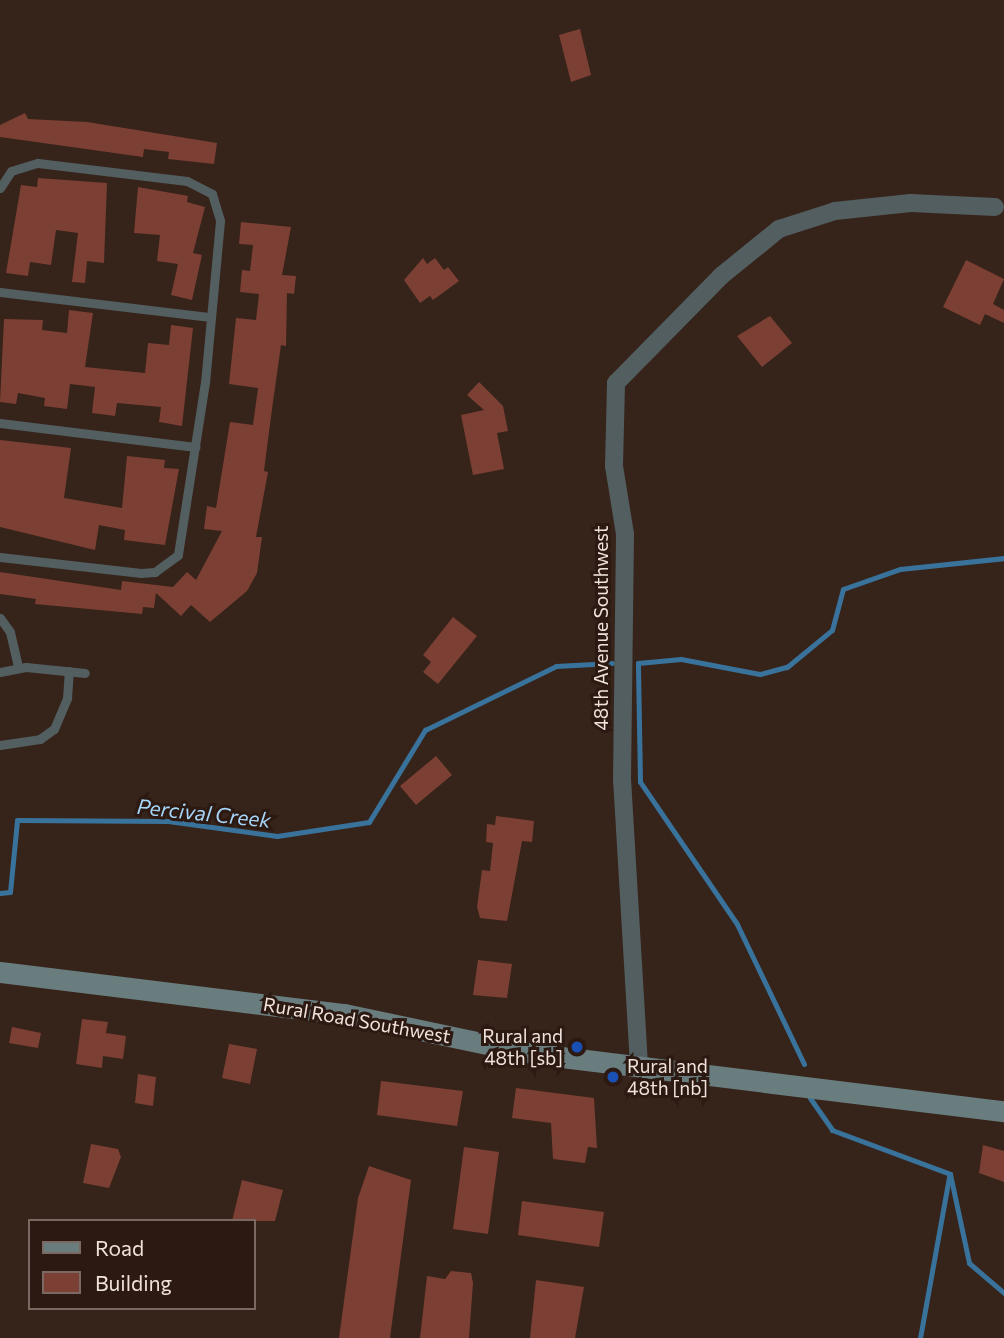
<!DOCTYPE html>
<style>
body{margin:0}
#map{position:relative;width:1004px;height:1338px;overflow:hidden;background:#36231a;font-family:Commissioner,sans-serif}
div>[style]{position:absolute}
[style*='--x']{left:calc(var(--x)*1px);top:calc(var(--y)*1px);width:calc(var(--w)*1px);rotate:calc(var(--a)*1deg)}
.stream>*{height:5px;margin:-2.5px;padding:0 2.5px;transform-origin:2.5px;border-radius:2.5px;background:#39739b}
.building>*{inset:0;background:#7c3f33}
.lane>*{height:9px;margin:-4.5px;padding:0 4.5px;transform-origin:4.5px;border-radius:4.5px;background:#525e60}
.street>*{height:18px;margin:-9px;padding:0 9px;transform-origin:9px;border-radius:9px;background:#525e60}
.secondary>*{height:21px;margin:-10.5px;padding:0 10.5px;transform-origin:10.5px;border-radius:10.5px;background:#697d7f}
.dots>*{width:19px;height:19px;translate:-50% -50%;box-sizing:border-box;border:4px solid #2c1911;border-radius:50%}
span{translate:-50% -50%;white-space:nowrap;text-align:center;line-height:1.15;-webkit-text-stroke:6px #2c1911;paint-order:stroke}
.street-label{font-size:19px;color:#efe1db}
.poi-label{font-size:19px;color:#efe1db}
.right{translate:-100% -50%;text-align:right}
.left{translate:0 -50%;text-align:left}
.water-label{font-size:21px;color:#a6d6fa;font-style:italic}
.legend{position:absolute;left:28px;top:1219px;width:228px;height:91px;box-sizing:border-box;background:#2c1911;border:2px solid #7a6962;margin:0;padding:9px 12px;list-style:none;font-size:21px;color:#efe1db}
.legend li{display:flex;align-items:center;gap:14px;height:35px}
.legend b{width:35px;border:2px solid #7a6962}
</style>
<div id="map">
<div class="stream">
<div style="--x:0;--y:893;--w:10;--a:-6"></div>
<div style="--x:10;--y:892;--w:72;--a:-84.4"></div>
<div style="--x:17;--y:820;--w:151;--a:0.4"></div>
<div style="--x:168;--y:821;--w:110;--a:7.8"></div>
<div style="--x:277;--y:836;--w:93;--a:-8.7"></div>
<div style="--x:369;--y:822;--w:108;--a:-58.7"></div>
<div style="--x:425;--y:730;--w:146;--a:-26"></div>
<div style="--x:556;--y:666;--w:56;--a:-3.1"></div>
<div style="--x:804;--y:1064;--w:155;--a:-115.6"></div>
<div style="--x:737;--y:924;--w:172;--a:-124.3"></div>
<div style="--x:640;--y:782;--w:119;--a:-91"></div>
<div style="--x:638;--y:663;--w:43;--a:-5.3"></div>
<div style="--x:681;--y:659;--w:80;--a:10.8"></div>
<div style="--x:760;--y:674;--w:28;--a:-15"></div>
<div style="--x:787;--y:667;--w:58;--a:-39.4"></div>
<div style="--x:832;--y:630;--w:42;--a:-75"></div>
<div style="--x:843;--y:589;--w:60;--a:-19.3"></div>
<div style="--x:900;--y:569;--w:105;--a:-6"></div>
<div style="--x:810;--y:1098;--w:39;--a:55"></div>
<div style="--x:832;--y:1130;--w:126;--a:20.4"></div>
<div style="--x:950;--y:1174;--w:91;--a:77.9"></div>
<div style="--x:969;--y:1263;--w:46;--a:40.6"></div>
<div style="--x:920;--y:1338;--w:164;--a:-79.8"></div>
</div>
<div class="building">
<div style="clip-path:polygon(580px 29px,591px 75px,571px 82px,559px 35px)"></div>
<div style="clip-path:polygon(25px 113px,28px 119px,87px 122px,217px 143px,214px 164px,168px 159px,169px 152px,144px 149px,143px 157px,0 137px,0 125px)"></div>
<div style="clip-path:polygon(38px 178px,107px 183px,104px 263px,87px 261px,85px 283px,72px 282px,78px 233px,56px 230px,51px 265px,30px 262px,28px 276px,6px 273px,21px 185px,37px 187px)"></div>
<div style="clip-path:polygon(138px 187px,188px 196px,187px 202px,205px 207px,193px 253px,202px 255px,192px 300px,171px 295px,178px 264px,157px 261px,160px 235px,134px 233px)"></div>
<div style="clip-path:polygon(241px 222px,291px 227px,282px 275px,296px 276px,294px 294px,287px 293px,286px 346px,281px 345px,272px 409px,264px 471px,268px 472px,256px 537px,262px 537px,257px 573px,247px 591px,210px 622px,191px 605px,181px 616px,156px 593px,154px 608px,143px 607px,142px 614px,35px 604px,36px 599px,0 594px,0 572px,121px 590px,122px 581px,173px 587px,187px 572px,196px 580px,222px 531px,204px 529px,207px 506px,216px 508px,230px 422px,253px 425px,258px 388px,229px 384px,236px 318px,256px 320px,259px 294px,240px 292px,242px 270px,250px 271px,253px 245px,239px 244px)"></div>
<div style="clip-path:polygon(423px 258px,427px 264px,435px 258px,444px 270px,448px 267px,459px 281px,433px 300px,430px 296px,420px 303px,404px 280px)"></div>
<div style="clip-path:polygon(966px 260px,1004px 279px,993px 304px,1004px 310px,1004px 323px,985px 314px,980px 325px,943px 307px)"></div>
<div style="clip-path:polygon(69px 310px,93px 313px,85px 367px,145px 373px,148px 343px,169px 345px,171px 325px,193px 328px,182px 426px,159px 422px,161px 407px,117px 403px,115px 416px,92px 413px,95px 387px,70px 384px,67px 409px,44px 406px,45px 398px,18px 393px,16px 404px,0 402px,4px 319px,43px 320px,42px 330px,67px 333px)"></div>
<div style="clip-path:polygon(770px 316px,792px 343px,762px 367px,737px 336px)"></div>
<div style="clip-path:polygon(479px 382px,503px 406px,508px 431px,497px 433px,504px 469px,473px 475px,461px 415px,484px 410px,467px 395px)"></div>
<div style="clip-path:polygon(0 440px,71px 448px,64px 498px,122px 508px,127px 456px,165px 460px,164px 468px,179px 469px,165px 545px,124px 540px,125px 530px,99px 525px,95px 550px,0 527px)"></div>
<div style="clip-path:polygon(453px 617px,477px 636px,438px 684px,423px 672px,431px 662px,423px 655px)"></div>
<div style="clip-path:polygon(436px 756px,452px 775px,416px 805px,400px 786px)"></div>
<div style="clip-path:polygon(496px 816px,534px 821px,532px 842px,522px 841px,507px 921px,480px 918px,477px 907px,482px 870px,490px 871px,493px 843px,486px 842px,487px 824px,495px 825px)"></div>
<div style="clip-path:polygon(478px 960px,512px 964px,507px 998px,473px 995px)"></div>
<div style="clip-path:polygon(82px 1019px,108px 1022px,106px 1033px,126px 1036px,123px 1059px,103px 1056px,102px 1068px,76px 1064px)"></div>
<div style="clip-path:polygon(12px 1027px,41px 1033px,38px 1048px,9px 1043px)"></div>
<div style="clip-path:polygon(229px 1044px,257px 1049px,250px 1084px,222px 1078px)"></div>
<div style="clip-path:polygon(138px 1074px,156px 1077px,153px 1106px,135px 1103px)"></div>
<div style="clip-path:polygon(381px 1081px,463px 1091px,457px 1126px,377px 1115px)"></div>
<div style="clip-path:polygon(516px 1088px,594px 1098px,597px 1148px,588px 1147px,585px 1163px,553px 1159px,551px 1123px,512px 1118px)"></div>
<div style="clip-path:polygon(91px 1144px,118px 1149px,121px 1157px,109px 1188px,83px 1183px)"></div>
<div style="clip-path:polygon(983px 1145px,1004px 1151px,1004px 1182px,979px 1173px)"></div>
<div style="clip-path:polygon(464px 1147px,499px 1152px,488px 1234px,453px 1229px)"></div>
<div style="clip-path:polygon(369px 1166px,411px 1180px,390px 1338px,339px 1338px,358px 1198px)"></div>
<div style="clip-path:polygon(242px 1180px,283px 1190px,275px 1221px,232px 1221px)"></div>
<div style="clip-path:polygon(522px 1201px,604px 1212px,599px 1247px,518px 1235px)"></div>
<div style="clip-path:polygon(451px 1271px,471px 1273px,473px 1283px,469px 1338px,420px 1338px,427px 1276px,445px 1279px)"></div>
<div style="clip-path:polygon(536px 1280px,584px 1287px,575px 1338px,530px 1338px)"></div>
</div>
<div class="lane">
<div style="--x:0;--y:188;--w:20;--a:-57"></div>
<div style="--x:11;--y:171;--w:28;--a:-17"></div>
<div style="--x:38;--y:163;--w:150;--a:6.9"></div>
<div style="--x:187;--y:181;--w:28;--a:27"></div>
<div style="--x:212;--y:194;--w:28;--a:73"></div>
<div style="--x:220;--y:221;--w:162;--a:95.3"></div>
<div style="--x:205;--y:382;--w:175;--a:98.9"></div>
<div style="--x:178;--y:555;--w:29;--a:144"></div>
<div style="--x:155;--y:572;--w:14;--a:176"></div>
<div style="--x:141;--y:573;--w:142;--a:-173.5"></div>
<div style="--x:0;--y:292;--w:212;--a:6.8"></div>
<div style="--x:0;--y:423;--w:197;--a:7"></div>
<div style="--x:0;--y:618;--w:17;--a:54"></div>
<div style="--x:10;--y:632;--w:36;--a:77"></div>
<div style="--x:0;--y:672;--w:26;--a:-11"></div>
<div style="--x:26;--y:667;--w:59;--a:5.8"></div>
<div style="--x:0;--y:745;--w:40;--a:-8.5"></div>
<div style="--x:40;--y:739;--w:17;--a:-36"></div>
<div style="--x:54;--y:729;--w:34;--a:-67"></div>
<div style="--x:67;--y:698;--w:27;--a:-86"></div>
</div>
<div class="street">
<div style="--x:639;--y:1065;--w:286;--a:-93.4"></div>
<div style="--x:622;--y:780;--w:246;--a:-89.3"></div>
<div style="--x:625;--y:534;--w:69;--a:-99.2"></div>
<div style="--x:614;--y:466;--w:83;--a:-88.6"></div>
<div style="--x:616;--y:383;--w:150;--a:-45.5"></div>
<div style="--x:721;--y:276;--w:75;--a:-39"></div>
<div style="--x:779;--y:229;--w:59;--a:-17.8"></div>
<div style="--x:835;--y:211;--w:76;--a:-6"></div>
<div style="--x:911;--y:203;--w:84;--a:2.7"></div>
</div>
<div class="secondary">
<div style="--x:0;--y:972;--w:347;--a:7"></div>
<div style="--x:344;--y:1014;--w:189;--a:11.9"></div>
<div style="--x:529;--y:1053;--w:479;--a:7"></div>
</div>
<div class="dots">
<div style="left:577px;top:1047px;background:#1a4fb4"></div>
<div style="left:613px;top:1077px;background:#1a4fb4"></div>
</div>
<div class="street-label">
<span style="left:601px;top:628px;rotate:-90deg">48th Avenue Southwest</span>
<span style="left:357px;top:1020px;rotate:10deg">Rural Road Southwest</span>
</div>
<div class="poi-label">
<span class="right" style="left:563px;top:1047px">Rural and<br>48th [sb]</span>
<span class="left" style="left:627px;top:1077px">Rural and<br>48th [nb]</span>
</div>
<div class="water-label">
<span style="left:204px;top:813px;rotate:6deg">Percival Creek</span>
</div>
<ul class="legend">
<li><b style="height:9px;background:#697d7f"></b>Road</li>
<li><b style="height:19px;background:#7c3f33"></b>Building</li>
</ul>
</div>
